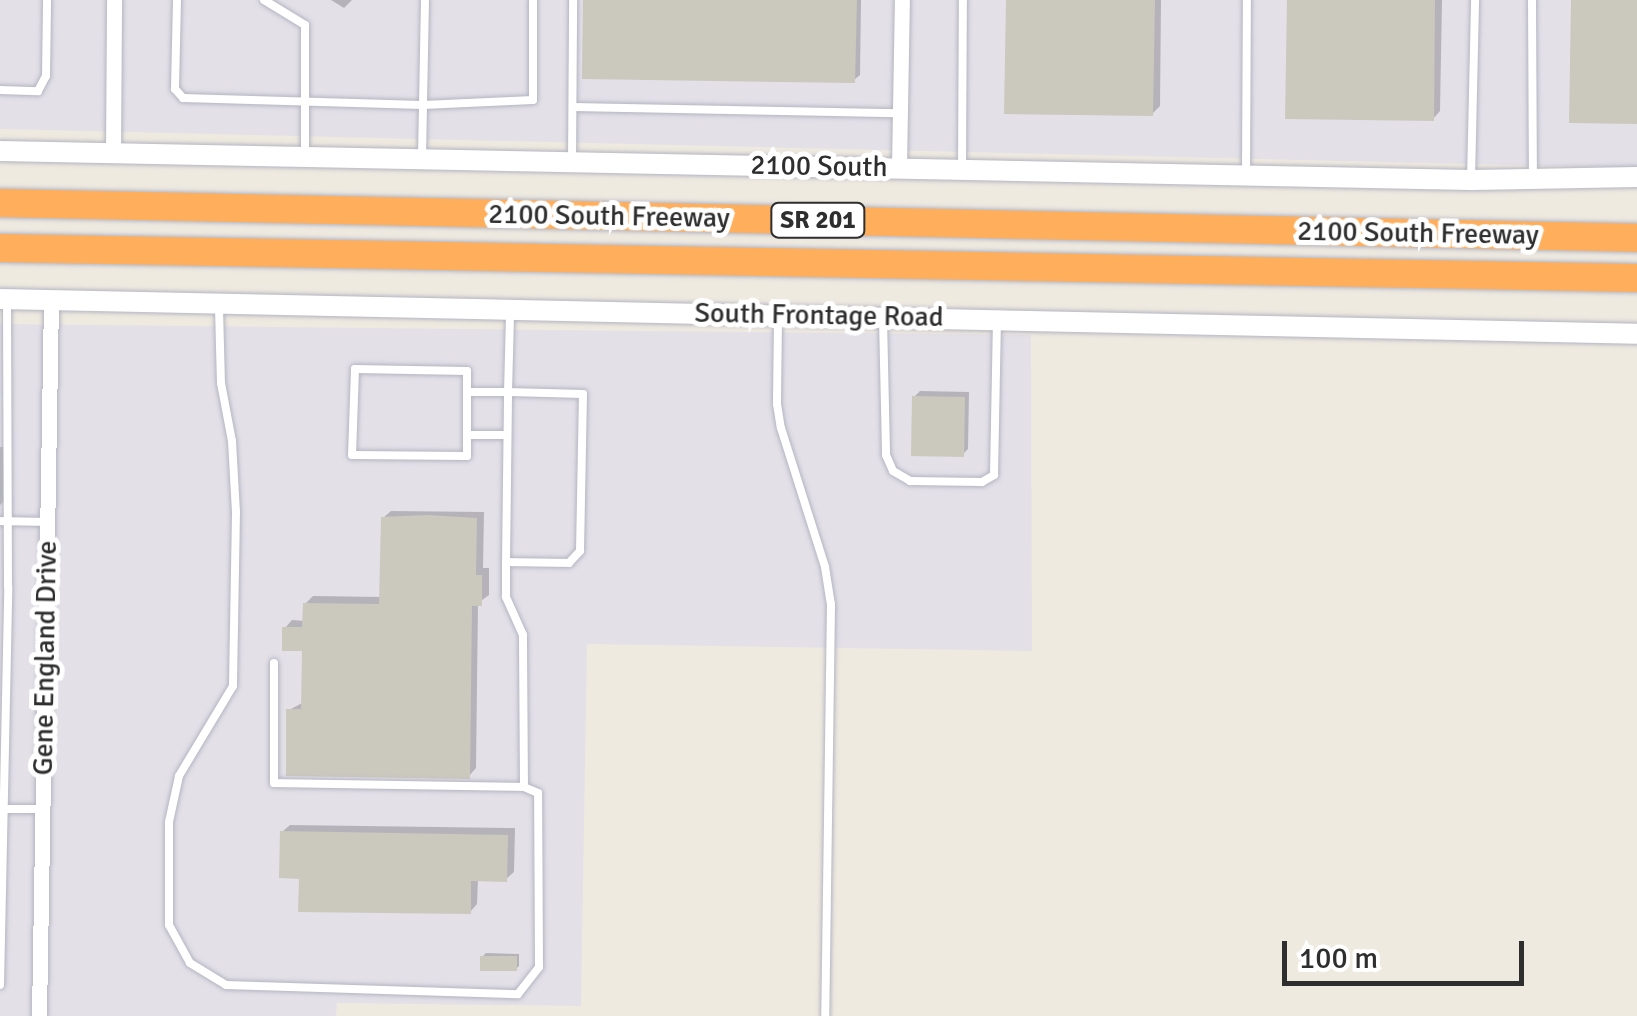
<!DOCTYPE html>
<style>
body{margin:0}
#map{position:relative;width:1637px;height:1016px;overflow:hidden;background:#efeae0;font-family:Signika,sans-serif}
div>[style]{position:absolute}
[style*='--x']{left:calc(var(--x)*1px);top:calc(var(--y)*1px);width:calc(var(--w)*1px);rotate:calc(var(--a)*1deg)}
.industrial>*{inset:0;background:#e3e0e8}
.shadow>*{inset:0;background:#0003}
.building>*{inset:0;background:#cbc8be}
.roads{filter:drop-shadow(0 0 2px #b4b5c1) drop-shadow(0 0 2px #b4b5c1)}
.lane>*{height:8px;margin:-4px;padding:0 4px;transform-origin:4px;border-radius:4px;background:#fff}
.street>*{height:15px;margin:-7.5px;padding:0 7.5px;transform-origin:7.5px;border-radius:7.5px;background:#fff}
.secondary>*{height:20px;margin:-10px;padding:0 10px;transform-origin:10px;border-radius:10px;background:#fff}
.highway>*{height:28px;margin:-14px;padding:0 14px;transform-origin:14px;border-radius:14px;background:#ffae5b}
span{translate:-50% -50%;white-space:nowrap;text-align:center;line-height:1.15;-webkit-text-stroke:10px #fff;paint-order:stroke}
.shield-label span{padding:2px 8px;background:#fff;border:2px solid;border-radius:8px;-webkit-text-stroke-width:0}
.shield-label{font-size:25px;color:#2e2e2e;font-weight:700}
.street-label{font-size:28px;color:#2e2e2e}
.scale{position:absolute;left:1282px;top:941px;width:242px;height:45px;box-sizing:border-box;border:5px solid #2e2e2e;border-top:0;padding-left:12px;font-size:30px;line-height:35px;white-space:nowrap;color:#2e2e2e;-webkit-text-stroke:8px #fff;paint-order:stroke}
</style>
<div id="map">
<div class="industrial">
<div style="clip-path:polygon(0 0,1637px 0,1637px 168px,0 129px)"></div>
<div style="clip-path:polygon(0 324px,1031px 335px,1032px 651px,587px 644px,581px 1006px,337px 1003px,336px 1016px,0 1016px)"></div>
</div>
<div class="shadow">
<div style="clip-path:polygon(331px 0,352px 0,344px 8px)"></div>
<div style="clip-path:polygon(586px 0,861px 0,860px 75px,854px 80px)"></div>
<div style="clip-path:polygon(1009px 0,1161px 0,1160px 106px,1152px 114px)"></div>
<div style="clip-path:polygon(1289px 0,1442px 0,1440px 111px,1433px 119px)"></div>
<div style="clip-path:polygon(920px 391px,969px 392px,968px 449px,963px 454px,914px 397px)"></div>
<div style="clip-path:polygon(0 447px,4px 447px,5px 500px,0 505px)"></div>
<div style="clip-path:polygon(391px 511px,484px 512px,483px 568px,489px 568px,489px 595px,478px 603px,476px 768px,469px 776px,289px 710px,304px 702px,304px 649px,285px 628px,292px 620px,305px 621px,305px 604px,313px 596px,382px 597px,383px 518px)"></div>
<div style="clip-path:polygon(290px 825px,515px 828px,514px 872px,506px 879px,478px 879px,477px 904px,470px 912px,301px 876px,282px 832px)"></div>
<div style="clip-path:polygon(486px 953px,519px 954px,519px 966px,516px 969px,482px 957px)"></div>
</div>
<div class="building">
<div style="clip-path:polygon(583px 0,857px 0,855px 83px,582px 79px)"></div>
<div style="clip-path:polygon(1006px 0,1155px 0,1153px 116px,1004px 114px)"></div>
<div style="clip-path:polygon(1287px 0,1435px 0,1434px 121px,1285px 119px)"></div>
<div style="clip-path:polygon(1571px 0,1637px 0,1637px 124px,1569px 123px)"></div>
<div style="clip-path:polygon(912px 396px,965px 397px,964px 457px,911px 456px)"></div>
<div style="clip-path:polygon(428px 515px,477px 518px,476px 575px,482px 575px,482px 606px,472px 606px,470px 779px,286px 776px,286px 709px,301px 709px,302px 651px,282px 651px,282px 627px,302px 627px,303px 603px,379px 604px,381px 517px)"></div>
<div style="clip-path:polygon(280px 831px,508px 835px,507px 882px,471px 881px,471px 914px,298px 912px,299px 879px,279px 878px)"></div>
<div style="clip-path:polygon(480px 956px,517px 956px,517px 971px,480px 971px)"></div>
</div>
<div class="roads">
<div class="lane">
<div style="--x:177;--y:0;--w:89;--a:91.3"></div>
<div style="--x:175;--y:89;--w:12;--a:48"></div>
<div style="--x:183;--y:98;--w:240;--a:1.7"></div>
<div style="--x:423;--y:105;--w:53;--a:91.1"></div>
<div style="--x:264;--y:0;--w:48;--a:31.4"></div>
<div style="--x:305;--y:25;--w:132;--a:90"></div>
<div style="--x:425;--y:0;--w:105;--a:91.1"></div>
<div style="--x:423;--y:105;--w:110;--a:-2.6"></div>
<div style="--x:533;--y:100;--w:100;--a:-90"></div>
<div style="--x:1532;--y:0;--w:175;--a:89.7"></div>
<div style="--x:0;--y:90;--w:38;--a:2"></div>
<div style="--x:38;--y:91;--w:17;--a:-62"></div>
<div style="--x:46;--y:76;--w:76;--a:-89.2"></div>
<div style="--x:573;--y:107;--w:325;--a:1.1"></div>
<div style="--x:572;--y:161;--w:161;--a:-89.6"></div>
<div style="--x:962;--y:169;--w:169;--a:-89.7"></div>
<div style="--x:1246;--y:171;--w:171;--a:-89.7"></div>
<div style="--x:1471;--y:180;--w:180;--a:-88.7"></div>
<div style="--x:219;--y:308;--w:75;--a:88.5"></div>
<div style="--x:221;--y:383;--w:59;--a:79.3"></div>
<div style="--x:232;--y:441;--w:71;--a:86.8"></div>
<div style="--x:236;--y:512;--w:174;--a:91"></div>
<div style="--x:233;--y:686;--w:105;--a:121"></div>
<div style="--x:179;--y:776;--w:47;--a:102.3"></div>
<div style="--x:169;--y:822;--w:103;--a:90"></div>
<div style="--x:169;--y:925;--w:43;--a:61.1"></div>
<div style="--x:190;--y:963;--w:42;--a:31.4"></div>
<div style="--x:226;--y:985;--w:292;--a:1.8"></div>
<div style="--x:518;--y:994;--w:34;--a:-52"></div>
<div style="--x:539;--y:967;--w:174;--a:-90.3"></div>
<div style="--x:538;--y:793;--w:15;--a:-157"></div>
<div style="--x:778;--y:319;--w:85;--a:90.7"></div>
<div style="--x:777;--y:404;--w:24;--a:81"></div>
<div style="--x:781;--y:428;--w:146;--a:72.4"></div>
<div style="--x:825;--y:567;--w:37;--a:81"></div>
<div style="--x:831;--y:604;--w:412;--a:90.8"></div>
<div style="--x:883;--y:319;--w:136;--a:88.7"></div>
<div style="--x:886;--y:455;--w:17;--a:66"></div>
<div style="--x:893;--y:471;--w:20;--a:30"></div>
<div style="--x:910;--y:481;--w:72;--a:0.8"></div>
<div style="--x:982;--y:482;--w:14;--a:-30"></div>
<div style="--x:994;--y:475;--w:151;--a:-88.9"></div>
<div style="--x:467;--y:392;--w:64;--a:90"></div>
<div style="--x:467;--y:456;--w:115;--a:-179.5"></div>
<div style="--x:352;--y:455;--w:86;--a:-88"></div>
<div style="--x:355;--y:369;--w:112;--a:1"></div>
<div style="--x:467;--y:371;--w:21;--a:90"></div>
<div style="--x:467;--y:392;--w:41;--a:0"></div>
<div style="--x:508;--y:392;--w:75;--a:1.5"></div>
<div style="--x:583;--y:394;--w:157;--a:91.1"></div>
<div style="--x:580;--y:551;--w:16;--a:133"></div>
<div style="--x:569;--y:563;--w:63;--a:-179.1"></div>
<div style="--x:506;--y:562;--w:170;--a:-89.3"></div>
<div style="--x:508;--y:392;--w:78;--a:-88.5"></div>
<div style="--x:467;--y:435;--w:40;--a:0"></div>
<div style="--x:0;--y:521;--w:47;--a:1.2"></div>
<div style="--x:274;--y:663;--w:120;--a:90"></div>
<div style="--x:274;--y:783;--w:250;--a:0.9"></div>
<div style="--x:524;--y:787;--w:152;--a:-90.4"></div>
<div style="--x:523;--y:635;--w:42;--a:-114.1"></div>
<div style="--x:506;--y:597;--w:35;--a:-90"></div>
<div style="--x:0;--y:809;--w:40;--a:0"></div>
<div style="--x:0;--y:985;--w:398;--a:-88.8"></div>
<div style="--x:8;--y:587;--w:288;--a:-90.2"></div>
</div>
<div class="street">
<div style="--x:113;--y:153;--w:153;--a:-89.6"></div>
<div style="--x:899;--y:167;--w:167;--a:-89"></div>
<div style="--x:39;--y:1016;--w:716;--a:-89.04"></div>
</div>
<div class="secondary">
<div style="--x:0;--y:151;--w:1471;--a:1.13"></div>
<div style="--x:1471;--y:180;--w:166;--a:-1"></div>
<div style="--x:0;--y:299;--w:1637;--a:1.22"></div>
</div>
<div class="highway">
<div style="--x:0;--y:203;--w:1637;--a:1.22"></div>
<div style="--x:0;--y:248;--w:1637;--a:1.05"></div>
</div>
</div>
<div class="shield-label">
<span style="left:818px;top:220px">SR 201</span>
</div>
<div class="street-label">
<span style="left:819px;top:166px;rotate:1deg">2100 South</span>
<span style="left:609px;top:216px;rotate:1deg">2100 South Freeway</span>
<span style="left:1418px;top:233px;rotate:1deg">2100 South Freeway</span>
<span style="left:819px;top:315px;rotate:1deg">South Frontage Road</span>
<span style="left:45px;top:658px;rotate:-89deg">Gene England Drive</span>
</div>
<div class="scale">100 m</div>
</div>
